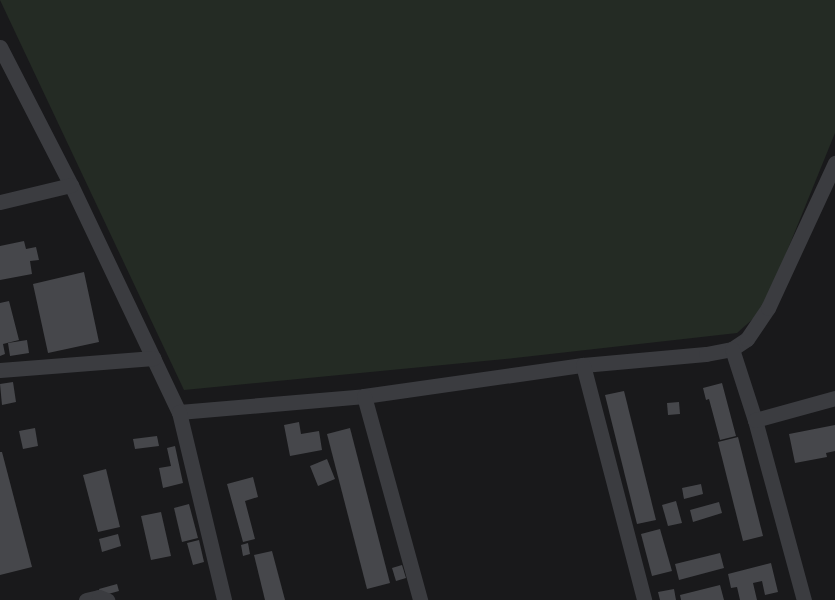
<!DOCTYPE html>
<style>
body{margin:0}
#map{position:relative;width:835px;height:600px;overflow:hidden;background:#19191b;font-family:Raleway,sans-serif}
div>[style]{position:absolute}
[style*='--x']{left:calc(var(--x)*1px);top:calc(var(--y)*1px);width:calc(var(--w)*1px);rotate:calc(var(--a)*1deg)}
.green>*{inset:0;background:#242b24}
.building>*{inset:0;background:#46474b}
.street>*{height:15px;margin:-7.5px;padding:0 7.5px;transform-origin:7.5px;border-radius:7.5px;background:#3b3c40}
span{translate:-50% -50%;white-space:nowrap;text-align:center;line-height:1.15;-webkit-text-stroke:5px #141416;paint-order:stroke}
</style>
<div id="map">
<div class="green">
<div style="clip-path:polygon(0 0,835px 0,835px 133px,772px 288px,755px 317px,737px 333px,505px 359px,184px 390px)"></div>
</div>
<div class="building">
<div style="clip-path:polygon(24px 241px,26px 249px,36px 247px,39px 260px,30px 261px,32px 274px,0 280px,0 246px)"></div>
<div style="clip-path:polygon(84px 272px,99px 342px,48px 353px,33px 284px)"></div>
<div style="clip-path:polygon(9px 301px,19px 340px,3px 344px,5px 354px,0 356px,0 303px)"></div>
<div style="clip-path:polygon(27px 340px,29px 353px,10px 356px,8px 343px)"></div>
<div style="clip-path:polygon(13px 382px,16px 402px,2px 405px,0 384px)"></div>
<div style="clip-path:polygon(722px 383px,736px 436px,720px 440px,709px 399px,706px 400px,703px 388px)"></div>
<div style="clip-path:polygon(624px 391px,656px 520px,637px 524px,605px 395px)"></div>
<div style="clip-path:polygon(679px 402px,680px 414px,668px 415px,667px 403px)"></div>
<div style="clip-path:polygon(299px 422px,301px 434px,319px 431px,322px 450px,290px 456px,284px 425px)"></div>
<div style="clip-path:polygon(835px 425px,835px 451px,826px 453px,827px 457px,795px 463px,789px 434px)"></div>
<div style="clip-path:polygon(35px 428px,38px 446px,23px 449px,19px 431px)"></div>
<div style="clip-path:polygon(350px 428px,390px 583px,367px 589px,327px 434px)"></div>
<div style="clip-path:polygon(157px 436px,159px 446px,135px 449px,133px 439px)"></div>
<div style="clip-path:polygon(738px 437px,763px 536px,743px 541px,718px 442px)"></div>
<div style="clip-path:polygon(175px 446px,183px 483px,163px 488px,159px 468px,171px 466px,167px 448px)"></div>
<div style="clip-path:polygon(0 452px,2px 452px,32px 567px,0 575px)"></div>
<div style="clip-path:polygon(327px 459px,335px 479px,318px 486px,310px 466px)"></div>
<div style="clip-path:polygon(106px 469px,120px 527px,98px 532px,83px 475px)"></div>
<div style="clip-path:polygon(253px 477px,258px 497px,245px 501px,255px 539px,243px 542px,227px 484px)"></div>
<div style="clip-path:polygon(701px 484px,703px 494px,684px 499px,682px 488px)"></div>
<div style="clip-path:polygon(676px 501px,682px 523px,668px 526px,662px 505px)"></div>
<div style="clip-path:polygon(719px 502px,722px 513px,693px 522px,690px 510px)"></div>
<div style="clip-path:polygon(189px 504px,198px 538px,182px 542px,174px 508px)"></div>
<div style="clip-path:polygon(161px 512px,171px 556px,151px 560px,141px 516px)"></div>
<div style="clip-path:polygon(660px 529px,672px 571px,652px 576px,641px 534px)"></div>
<div style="clip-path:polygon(118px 534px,121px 546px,102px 552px,99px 539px)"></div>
<div style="clip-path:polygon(199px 540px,204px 562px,193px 565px,187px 543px)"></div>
<div style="clip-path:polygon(248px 543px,250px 554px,243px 556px,241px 545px)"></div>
<div style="clip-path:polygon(272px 551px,285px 600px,265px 600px,254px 555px)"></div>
<div style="clip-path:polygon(720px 553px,724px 568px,679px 580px,675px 564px)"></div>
<div style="clip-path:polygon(771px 563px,778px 592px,765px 595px,762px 581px,753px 583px,757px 600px,740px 600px,737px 587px,731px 588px,728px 574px)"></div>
<div style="clip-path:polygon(402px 565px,406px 578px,396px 581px,392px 568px)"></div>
<div style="clip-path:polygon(117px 584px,119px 591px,101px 596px,99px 589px)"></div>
<div style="clip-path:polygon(720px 585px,724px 600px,681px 600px,680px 595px)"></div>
<div style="clip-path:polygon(674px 589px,676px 600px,660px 600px,658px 592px)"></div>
</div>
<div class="street">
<div style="--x:0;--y:47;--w:155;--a:62.8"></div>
<div style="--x:71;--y:185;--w:251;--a:64.6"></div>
<div style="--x:179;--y:412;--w:186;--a:-4.9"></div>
<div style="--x:364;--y:396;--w:221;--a:-8.1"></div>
<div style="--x:583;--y:365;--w:123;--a:-5.1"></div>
<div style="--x:706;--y:354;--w:26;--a:-11"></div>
<div style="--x:732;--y:349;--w:18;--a:-34"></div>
<div style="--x:747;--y:339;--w:37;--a:-56"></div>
<div style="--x:768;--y:308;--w:160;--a:-65.2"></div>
<div style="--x:0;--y:202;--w:73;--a:-13.5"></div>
<div style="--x:732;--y:349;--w:75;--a:72.1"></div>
<div style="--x:755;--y:420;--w:187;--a:74.8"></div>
<div style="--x:583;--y:365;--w:243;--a:75.4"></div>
<div style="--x:0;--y:370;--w:154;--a:-4.5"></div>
<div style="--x:364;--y:396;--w:212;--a:74.6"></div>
<div style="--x:179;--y:412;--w:193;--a:76.5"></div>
<div style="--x:755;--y:420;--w:83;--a:-15.4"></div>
<div style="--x:86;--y:600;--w:13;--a:-13"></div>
<div style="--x:99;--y:597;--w:9;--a:21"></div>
</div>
</div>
